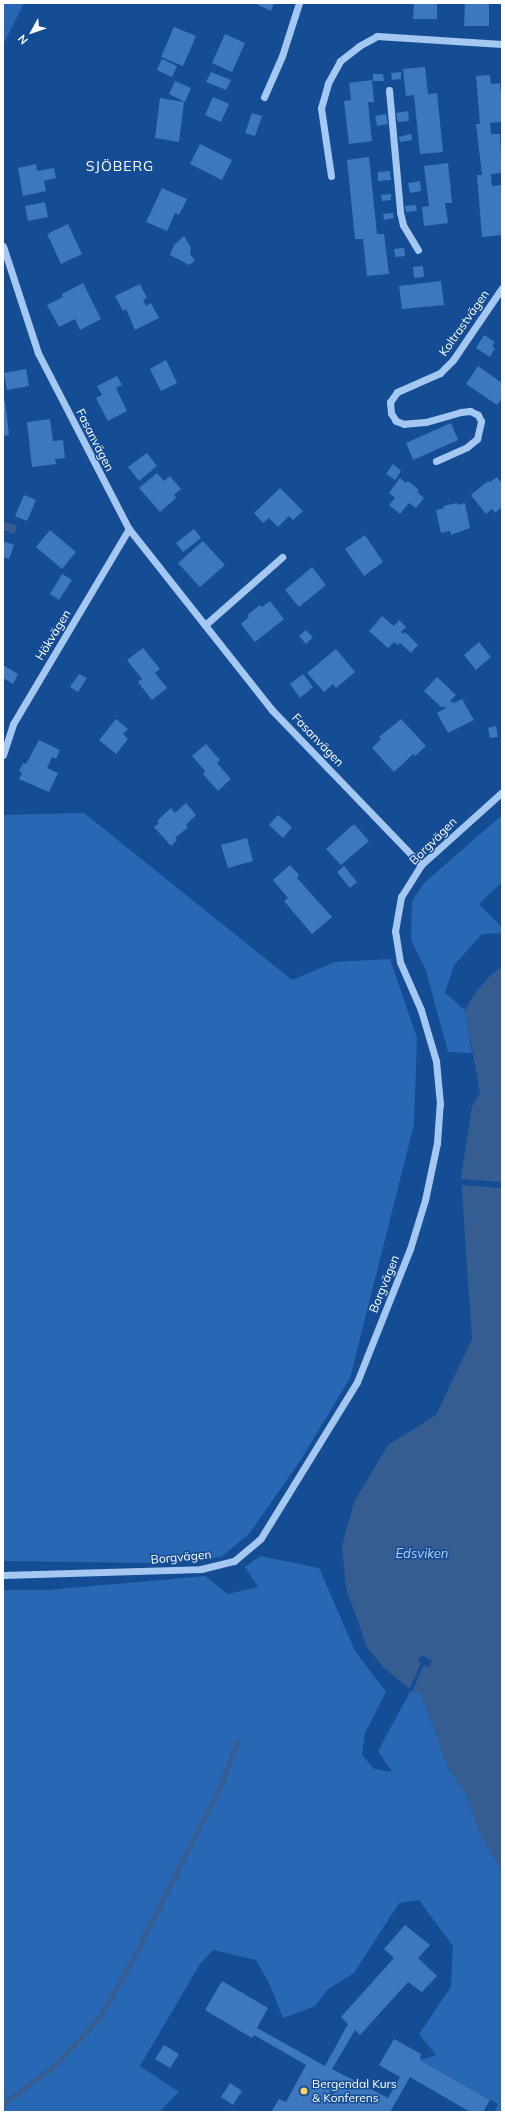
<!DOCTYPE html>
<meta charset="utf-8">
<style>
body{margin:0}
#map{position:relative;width:505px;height:2115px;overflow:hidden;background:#154d95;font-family:Mulish,sans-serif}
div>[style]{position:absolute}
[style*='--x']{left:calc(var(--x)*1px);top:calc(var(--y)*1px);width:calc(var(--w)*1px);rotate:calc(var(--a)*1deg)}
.green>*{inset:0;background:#2867b4}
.water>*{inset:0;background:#355d92}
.pier>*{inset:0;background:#154d95}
.stream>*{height:4.5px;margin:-2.25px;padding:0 2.25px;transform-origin:2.25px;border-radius:2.25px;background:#355d92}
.building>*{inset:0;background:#3d77bd}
.minor>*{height:7px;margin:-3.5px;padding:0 3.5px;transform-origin:3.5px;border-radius:3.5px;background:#a5c8f2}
.dots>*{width:11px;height:11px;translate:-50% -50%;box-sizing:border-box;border:2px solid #154d95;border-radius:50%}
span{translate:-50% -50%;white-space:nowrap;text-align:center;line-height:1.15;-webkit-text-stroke:3px #154d95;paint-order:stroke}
.street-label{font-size:12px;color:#fff}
.poi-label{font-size:12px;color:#fff}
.left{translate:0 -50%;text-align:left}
.water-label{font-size:13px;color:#b2d2f8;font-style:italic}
.quarter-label{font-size:14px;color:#fff;letter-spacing:1px}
.frame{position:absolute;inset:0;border:4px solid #fff;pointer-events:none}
.north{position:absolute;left:12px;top:12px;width:40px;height:40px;-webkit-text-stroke:3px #154d95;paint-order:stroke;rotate:230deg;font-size:11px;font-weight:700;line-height:16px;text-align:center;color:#fff}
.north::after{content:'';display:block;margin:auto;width:14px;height:18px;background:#fff;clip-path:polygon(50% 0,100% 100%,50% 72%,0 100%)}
</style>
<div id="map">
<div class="green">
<div style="clip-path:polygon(3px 3px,24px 3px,4px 43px,3px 43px)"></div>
<div style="clip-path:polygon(84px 813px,292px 980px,335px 962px,390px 959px,417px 1038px,414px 1124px,350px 1378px,300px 1461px,249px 1534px,221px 1557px,157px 1563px,3px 1561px,3px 815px)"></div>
<div style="clip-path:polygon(502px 815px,502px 882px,479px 904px,502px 927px,502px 933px,482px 934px,454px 965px,445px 993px,465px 1010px,472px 1053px,448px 1052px,426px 971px,411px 940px,412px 901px,424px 883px)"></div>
<div style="clip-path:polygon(260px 1556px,319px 1568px,355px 1651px,386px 1692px,365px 1733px,362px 1755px,374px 1769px,392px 1772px,378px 1751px,411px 1690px,421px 1694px,448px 1768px,466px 1794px,480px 1834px,502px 1871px,502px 2112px,494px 2112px,498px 2104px,420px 2060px,436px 2055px,419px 2034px,451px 1987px,453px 1946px,419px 1900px,399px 1903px,354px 1973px,328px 1989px,315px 2006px,283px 2018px,270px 1985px,256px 1960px,213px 1950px,200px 1964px,140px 2066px,179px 2092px,159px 2112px,3px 2112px,3px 1590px,48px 1590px,205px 1576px,228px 1594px,258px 1587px,245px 1567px)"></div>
</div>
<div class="water">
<div style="clip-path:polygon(3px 521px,17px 526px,14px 534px,3px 530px)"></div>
<div style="clip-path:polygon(502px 966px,502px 1871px,480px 1834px,466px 1794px,448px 1768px,421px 1694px,411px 1690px,383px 1667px,367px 1647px,346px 1588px,342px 1546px,354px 1502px,388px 1445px,436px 1415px,472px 1339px,461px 1177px,472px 1107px,480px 1093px,465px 1010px,476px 992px,489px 977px)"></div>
</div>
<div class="pier">
<div style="clip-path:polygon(460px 1179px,502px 1182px,502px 1188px,459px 1185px)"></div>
<div style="clip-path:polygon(421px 1655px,432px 1661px,429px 1667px,424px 1665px,412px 1692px,409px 1690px,421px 1663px,418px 1661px)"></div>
</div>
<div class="stream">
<div style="--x:3;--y:2104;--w:65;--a:-36.9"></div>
<div style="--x:55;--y:2065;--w:64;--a:-46.9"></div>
<div style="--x:99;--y:2018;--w:61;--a:-59.7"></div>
<div style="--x:130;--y:1965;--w:202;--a:-63.2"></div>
<div style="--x:221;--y:1785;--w:46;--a:-69.6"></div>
</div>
<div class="building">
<div style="clip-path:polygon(259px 3px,274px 3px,271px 11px,258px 5px)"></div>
<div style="clip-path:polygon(414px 3px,437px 3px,437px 19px,413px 19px)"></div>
<div style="clip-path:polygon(465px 3px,489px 3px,489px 26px,464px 26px)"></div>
<div style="clip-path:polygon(174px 27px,196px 36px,183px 66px,161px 57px)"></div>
<div style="clip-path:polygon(225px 34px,245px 43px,232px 72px,212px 63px)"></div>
<div style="clip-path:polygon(162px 59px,177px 66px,172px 77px,157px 70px)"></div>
<div style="clip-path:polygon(425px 67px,428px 94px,437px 93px,443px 152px,420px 154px,414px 95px,406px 96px,403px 69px)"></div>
<div style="clip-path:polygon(211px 72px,231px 80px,226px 90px,206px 82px)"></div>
<div style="clip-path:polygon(401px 72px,401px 79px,392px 80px,391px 73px)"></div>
<div style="clip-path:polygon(373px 74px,383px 74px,384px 81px,373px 81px)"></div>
<div style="clip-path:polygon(490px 75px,491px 84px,500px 83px,502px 108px,502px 122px,490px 123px,491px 134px,500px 134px,502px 173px,491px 174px,492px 186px,502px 185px,502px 235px,482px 237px,477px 175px,482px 175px,476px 124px,480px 124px,476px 76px)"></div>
<div style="clip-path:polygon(372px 80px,374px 102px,368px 102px,372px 141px,349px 144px,344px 101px,351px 100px,349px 83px)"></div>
<div style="clip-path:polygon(175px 81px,191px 88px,185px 102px,169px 94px)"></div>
<div style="clip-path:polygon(213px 97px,229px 104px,221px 122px,205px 115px)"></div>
<div style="clip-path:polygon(160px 98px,184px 102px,179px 142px,155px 138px)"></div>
<div style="clip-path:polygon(408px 111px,409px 121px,398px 122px,396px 113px)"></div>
<div style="clip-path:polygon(252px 113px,262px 116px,255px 136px,245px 133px)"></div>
<div style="clip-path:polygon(386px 114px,388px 124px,377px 126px,375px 116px)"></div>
<div style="clip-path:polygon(411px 134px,412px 140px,400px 142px,399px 137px)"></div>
<div style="clip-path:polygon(200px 144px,232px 160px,222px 180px,190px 164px)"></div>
<div style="clip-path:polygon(369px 157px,377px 234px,384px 234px,389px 274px,367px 276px,363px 239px,355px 239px,347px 160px)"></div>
<div style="clip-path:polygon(448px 163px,452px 203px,445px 203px,448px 223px,424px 226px,422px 207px,429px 206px,424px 166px)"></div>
<div style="clip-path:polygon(36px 164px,37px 171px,54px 168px,56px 178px,44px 181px,46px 191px,23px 196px,18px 168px)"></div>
<div style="clip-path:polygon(390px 171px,391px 180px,378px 181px,378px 172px)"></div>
<div style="clip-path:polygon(420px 181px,421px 191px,410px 193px,408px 183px)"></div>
<div style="clip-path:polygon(162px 188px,187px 199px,179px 215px,175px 213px,167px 231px,146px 222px)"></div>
<div style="clip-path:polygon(391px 194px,391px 200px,382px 201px,381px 195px)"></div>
<div style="clip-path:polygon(45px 202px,48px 217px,28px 221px,25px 206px)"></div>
<div style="clip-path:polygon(416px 205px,417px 211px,406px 212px,405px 206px)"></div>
<div style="clip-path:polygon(393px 213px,394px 218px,384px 220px,383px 214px)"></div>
<div style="clip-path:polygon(68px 224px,82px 254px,61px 264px,47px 234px)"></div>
<div style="clip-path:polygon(184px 236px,191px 248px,190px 254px,195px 261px,189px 265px,170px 255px,174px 245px)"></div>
<div style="clip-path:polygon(404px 248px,405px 256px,395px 257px,394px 249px)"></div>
<div style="clip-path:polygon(423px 266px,424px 277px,414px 278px,413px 267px)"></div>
<div style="clip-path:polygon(441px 281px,444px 305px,402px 309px,399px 286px)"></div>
<div style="clip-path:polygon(83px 283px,101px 319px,80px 330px,75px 319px,59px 327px,47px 305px,63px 297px,62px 294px)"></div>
<div style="clip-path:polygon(140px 284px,147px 298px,143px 300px,146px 306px,151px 303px,159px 318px,135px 330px,126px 309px,123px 311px,115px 296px)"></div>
<div style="clip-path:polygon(484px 335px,495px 342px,492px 346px,495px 348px,490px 357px,476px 348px)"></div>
<div style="clip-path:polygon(166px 360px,177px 383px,161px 391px,150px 369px)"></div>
<div style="clip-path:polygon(478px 366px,502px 383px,502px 398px,497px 405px,466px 384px)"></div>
<div style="clip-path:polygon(26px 369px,29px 386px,7px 390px,4px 373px)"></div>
<div style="clip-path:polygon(117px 376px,122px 385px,116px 388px,127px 411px,108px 421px,96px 398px,102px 395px,97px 386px)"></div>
<div style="clip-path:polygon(3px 401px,5px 401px,9px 435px,3px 436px)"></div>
<div style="clip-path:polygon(50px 419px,53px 441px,63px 440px,65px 458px,55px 459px,56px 464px,32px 467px,27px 422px)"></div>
<div style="clip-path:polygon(451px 423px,458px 440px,413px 460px,406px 443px)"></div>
<div style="clip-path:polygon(147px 453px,157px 466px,139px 481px,128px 467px)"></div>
<div style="clip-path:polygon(393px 464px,401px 471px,395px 480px,386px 474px)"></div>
<div style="clip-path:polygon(157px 473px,164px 481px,170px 476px,181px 489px,174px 495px,176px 498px,160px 512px,139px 488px)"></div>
<div style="clip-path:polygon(497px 477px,502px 484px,502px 507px,495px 513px,492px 509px,486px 514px,471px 495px,488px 481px,490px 482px)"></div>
<div style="clip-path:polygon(400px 478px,406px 483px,408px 481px,419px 490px,417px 492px,424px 498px,416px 508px,409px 503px,400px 514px,389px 505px,395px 498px,389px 493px)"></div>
<div style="clip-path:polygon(280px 488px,303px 511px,293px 520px,289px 516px,278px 527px,269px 518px,263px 523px,254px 513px)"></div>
<div style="clip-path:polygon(24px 495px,36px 500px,27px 521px,15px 516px)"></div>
<div style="clip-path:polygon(457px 503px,458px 505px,465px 503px,470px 528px,451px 535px,450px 531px,441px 533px,436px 510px,444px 508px,443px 506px)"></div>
<div style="clip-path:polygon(194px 529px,201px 538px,183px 552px,176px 543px)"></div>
<div style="clip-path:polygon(50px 530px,76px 552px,62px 569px,36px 547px)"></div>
<div style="clip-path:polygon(365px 535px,383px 562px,364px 576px,345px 549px)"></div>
<div style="clip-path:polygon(3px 541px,14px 545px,9px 559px,3px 557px)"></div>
<div style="clip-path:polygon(203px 541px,225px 565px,200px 587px,178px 563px)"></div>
<div style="clip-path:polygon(312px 567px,326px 585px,299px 607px,285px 590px)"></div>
<div style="clip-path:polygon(62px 574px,72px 580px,59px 600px,50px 594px)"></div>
<div style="clip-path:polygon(270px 601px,284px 619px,255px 642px,241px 624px,249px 617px,247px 615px,260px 605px,262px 607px)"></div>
<div style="clip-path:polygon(382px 616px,394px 626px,399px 620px,406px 627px,401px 632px,403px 634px,405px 632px,418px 645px,411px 653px,400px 643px,398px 645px,394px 642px,388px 648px,369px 631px)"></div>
<div style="clip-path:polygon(306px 630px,313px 637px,306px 644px,299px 636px)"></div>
<div style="clip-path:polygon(479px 642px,491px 657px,476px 670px,464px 655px)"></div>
<div style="clip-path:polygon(143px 648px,160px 669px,155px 673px,167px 688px,152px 700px,138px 682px,142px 679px,127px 660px)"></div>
<div style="clip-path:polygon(336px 649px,355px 672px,336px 688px,333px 684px,324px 692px,307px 673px)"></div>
<div style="clip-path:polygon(3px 665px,18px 674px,13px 684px,3px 678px)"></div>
<div style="clip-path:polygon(79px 674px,87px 678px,78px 692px,70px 687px)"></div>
<div style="clip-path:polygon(303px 674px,313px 687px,300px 698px,290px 684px)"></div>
<div style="clip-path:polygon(437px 677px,456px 695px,450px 701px,454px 703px,462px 699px,474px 720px,448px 733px,437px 713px,446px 708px,444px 706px,442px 708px,424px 691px)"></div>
<div style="clip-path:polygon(116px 719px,128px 729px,123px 734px,128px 739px,116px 754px,99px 740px)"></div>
<div style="clip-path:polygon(401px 719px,426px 746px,415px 756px,413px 754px,394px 772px,372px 748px,381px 739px,379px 737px)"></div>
<div style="clip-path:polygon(496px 726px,498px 737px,490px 738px,488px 728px)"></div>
<div style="clip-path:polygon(39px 740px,60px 750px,56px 759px,52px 757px,47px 768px,58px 773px,49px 792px,19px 779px,22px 773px,19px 771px,23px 763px,26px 764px)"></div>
<div style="clip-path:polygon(206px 744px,220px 760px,217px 763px,231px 779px,218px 791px,203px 774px,205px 771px,192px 756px)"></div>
<div style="clip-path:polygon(186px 803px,196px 815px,186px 825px,188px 827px,175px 838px,177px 840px,171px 846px,154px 827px,159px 823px,157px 821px,171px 808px,175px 813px)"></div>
<div style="clip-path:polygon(278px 815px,292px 827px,283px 838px,269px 825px)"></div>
<div style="clip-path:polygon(354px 824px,369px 841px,341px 865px,326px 849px)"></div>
<div style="clip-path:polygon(247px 838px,253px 861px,228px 868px,221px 845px)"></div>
<div style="clip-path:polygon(290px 865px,299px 875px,297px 878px,332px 917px,312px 934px,284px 901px,288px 898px,273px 880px)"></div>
<div style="clip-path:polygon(344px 866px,357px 882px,350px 888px,337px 872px)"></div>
<div style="clip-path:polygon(405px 1925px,430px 1945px,418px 1958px,437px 1976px,422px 1992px,408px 1982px,360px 2035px,355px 2030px,332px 2069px,388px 2098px,400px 2077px,379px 2065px,394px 2039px,421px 2054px,420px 2060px,490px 2100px,483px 2112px,470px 2112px,410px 2077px,390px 2112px,271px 2112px,279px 2099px,286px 2102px,306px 2065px,254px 2035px,252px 2038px,205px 2010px,222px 1981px,268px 2008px,257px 2028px,325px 2066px,348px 2024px,341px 2017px,394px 1958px,384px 1949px)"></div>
<div style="clip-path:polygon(164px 2045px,179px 2054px,170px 2068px,155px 2059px)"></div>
<div style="clip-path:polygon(230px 2083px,242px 2091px,233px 2105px,221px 2097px)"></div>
</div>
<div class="minor">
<div style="--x:389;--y:90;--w:122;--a:84.8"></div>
<div style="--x:400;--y:212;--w:13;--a:77"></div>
<div style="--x:403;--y:225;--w:29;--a:59"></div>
<div style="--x:264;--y:97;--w:45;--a:-66.3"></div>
<div style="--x:282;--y:56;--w:56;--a:-72.2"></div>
<div style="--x:331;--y:176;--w:69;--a:-98.4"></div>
<div style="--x:321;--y:108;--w:26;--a:-74"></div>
<div style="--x:328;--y:83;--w:25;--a:-61"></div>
<div style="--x:340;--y:61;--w:24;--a:-38"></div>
<div style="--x:359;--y:46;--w:21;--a:-29"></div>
<div style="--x:377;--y:36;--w:125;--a:3.7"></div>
<div style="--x:3;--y:246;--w:113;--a:71.9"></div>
<div style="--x:38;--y:353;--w:198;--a:62.7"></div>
<div style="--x:129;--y:529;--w:231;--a:51.7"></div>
<div style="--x:272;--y:710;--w:215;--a:46.1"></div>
<div style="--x:436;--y:461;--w:34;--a:-24"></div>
<div style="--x:467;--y:447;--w:13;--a:-39"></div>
<div style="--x:477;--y:439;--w:18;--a:-77"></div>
<div style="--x:481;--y:421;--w:7;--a:-117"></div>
<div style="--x:478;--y:415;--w:9;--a:-153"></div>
<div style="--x:470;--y:411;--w:9;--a:174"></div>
<div style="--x:461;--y:412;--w:37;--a:164"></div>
<div style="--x:425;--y:422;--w:21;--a:175"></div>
<div style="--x:404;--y:424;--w:9;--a:-159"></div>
<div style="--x:396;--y:421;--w:9;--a:-122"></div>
<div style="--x:391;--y:413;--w:11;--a:-95"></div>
<div style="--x:390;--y:402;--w:12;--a:-55"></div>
<div style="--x:397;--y:392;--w:47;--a:-23.8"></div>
<div style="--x:440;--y:373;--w:18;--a:-45"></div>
<div style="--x:453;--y:360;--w:87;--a:-55.8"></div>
<div style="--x:205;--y:625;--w:103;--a:-41.4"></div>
<div style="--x:3;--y:755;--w:33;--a:-72"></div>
<div style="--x:13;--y:724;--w:227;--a:-59.3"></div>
<div style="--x:3;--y:1575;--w:198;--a:-1.7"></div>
<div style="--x:201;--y:1569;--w:34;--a:-14"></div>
<div style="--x:234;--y:1561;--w:35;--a:-40"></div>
<div style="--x:261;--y:1538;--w:183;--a:-58.4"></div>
<div style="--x:357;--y:1382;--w:143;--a:-68.3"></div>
<div style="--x:410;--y:1249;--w:51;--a:-73"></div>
<div style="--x:425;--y:1200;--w:58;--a:-78.1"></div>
<div style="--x:437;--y:1143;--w:39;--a:-86"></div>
<div style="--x:440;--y:1104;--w:43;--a:-95.3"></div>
<div style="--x:436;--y:1061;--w:53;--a:-106.4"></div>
<div style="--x:421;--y:1010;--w:52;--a:-113.6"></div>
<div style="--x:400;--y:962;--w:31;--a:-99"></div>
<div style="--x:395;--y:931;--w:35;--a:-80"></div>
<div style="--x:401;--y:897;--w:38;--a:-58"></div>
<div style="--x:421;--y:865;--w:109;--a:-42"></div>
</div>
<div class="dots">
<div style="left:304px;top:2091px;background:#ffd366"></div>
</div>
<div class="street-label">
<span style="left:464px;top:323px;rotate:-55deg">Koltrastvägen</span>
<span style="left:95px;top:440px;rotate:63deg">Fasanvägen</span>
<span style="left:53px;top:635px;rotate:-59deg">Hökvägen</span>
<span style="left:318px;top:740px;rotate:46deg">Fasanvägen</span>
<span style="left:433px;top:841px;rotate:-45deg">Borgvägen</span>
<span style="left:384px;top:1284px;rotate:-68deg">Borgvägen</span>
<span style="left:181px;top:1557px;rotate:-5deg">Borgvägen</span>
</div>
<div class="poi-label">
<span class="left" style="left:312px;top:2091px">Bergendal Kurs<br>&amp; Konferens</span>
</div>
<div class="water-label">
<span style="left:422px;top:1553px">Edsviken</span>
</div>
<div class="quarter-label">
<span style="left:120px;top:166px">SJÖBERG</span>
</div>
<div class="frame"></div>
<div class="north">N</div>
</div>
